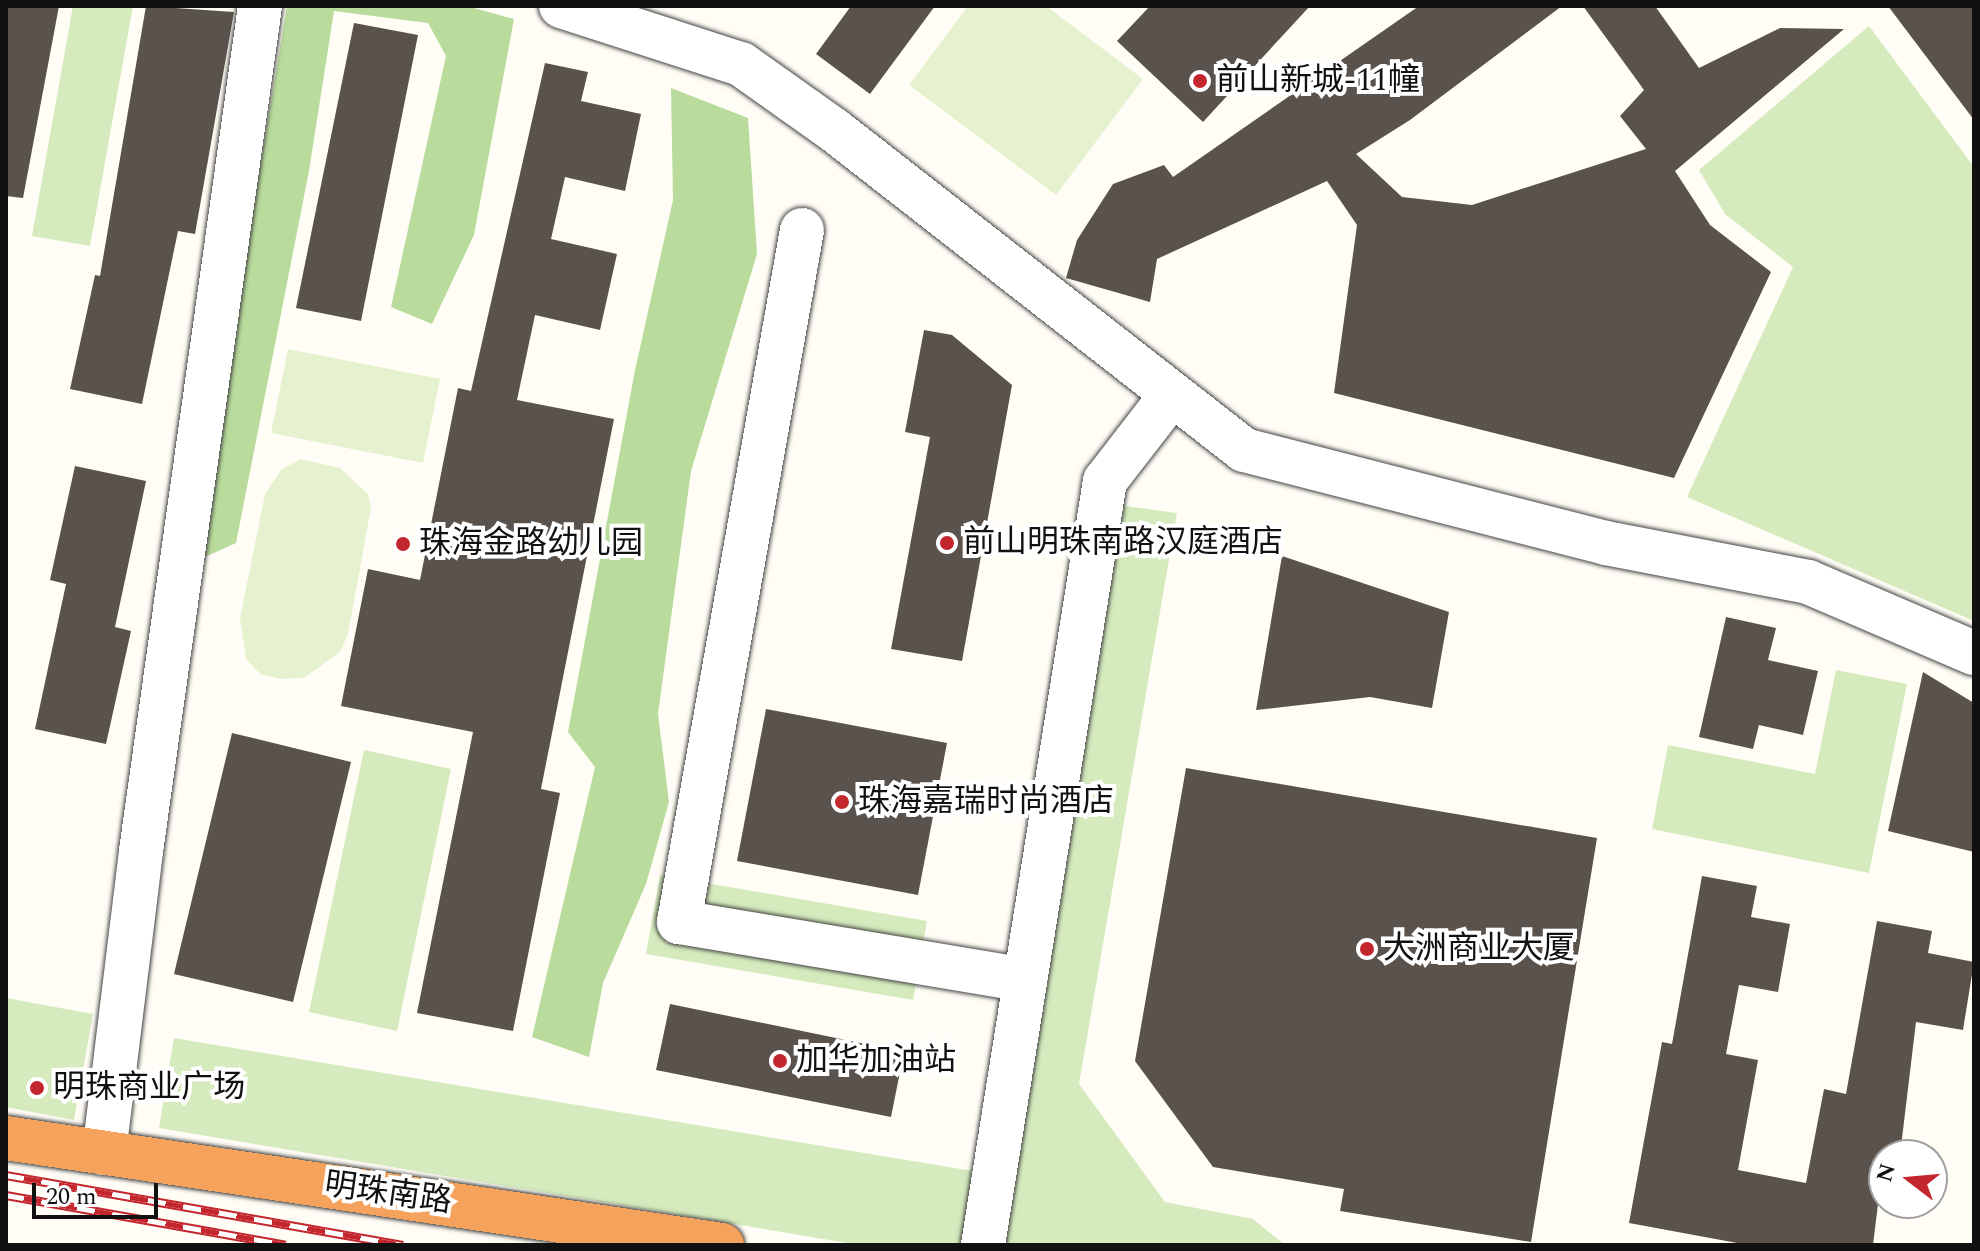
<!DOCTYPE html>
<meta charset="utf-8">
<style>
body{margin:0}
#map{position:relative;width:1980px;height:1251px;overflow:hidden;background:#fffdf5;font-family:Spectral,"Noto Sans SC",serif}
div>[style]{position:absolute}
[style*='--x']{left:calc(var(--x)*1px);top:calc(var(--y)*1px);width:calc(var(--w)*1px);rotate:calc(var(--a)*1deg)}
.green>*{inset:0;background:#d5ebbd}
.forest>*{inset:0;background:#b9dc9c}
.pitch>*{inset:0;background:#e6f2cf}
.building>*{inset:0;background:#5a524d}
.roads{filter:drop-shadow(0 0 2px #444) drop-shadow(0 0 2px #444)}
.minor>*{height:44px;margin:-22px;padding:0 22px;transform-origin:22px;border-radius:22px;background:#fff}
.highway>*{height:44px;margin:-22px;padding:0 22px;transform-origin:22px;border-radius:22px;background:#f5a25d}
.rail>*{height:9px;margin-top:-4.5px;transform-origin:0;background:repeating-linear-gradient(90deg,#fff 0 18px,#c4262e 0 36px);box-sizing:border-box;border-block:2px solid #c4262e}
.dots>*{width:22px;height:22px;translate:-50% -50%;box-sizing:border-box;border:4px solid #fff;border-radius:50%}
span{translate:-50% -50%;white-space:nowrap;text-align:center;line-height:1.15;-webkit-text-stroke:8px #fff;paint-order:stroke}
.poi-label{font-size:32px;color:#111}
.left{translate:0 -50%;text-align:left}
.street-label{font-size:32px;color:#111}
.frame{position:absolute;inset:0;border:8px solid #111;pointer-events:none}
.north{position:absolute;left:1868px;top:1139px;width:80px;height:80px;box-sizing:border-box;background:#fff;border:2px solid #a0a0a0;border-radius:50%;rotate:286deg;font-size:22px;font-weight:700;line-height:32px;text-align:center;color:#111}
.north::after{content:'';display:block;margin:auto;width:28px;height:36px;background:#c4262e;clip-path:polygon(50% 0,100% 100%,50% 72%,0 100%)}
.scale{position:absolute;left:32px;top:1183px;width:126px;height:36px;box-sizing:border-box;border:4px solid #111;border-top:0;padding-left:10px;font-size:24px;line-height:28px;white-space:nowrap;color:#111;-webkit-text-stroke:6px #fff;paint-order:stroke}
</style>
<div id="map">
<div class="green">
<div style="clip-path:polygon(73px 6px,133px 6px,90px 246px,32px 236px)"></div>
<div style="clip-path:polygon(1869px 26px,1974px 167px,1974px 621px,1687px 497px,1793px 267px,1725px 214px,1699px 170px)"></div>
<div style="clip-path:polygon(1118px 505px,1177px 513px,1079px 1084px,1165px 1202px,1253px 1219px,1285px 1245px,1002px 1245px)"></div>
<div style="clip-path:polygon(1836px 670px,1907px 684px,1869px 873px,1652px 829px,1668px 745px,1815px 774px)"></div>
<div style="clip-path:polygon(364px 750px,451px 769px,397px 1031px,309px 1012px)"></div>
<div style="clip-path:polygon(660px 875px,927px 921px,913px 1000px,646px 954px)"></div>
<div style="clip-path:polygon(6px 998px,93px 1014px,74px 1120px,6px 1107px)"></div>
<div style="clip-path:polygon(174px 1038px,979px 1172px,967px 1245px,859px 1245px,159px 1128px)"></div>
</div>
<div class="forest">
<div style="clip-path:polygon(287px 6px,467px 6px,514px 19px,474px 235px,432px 324px,391px 307px,446px 56px,428px 23px,334px 11px,309px 171px,236px 543px,194px 562px)"></div>
<div style="clip-path:polygon(671px 88px,748px 118px,757px 254px,691px 471px,658px 714px,669px 802px,646px 884px,603px 983px,589px 1057px,532px 1037px,595px 767px,568px 732px,635px 370px,673px 200px)"></div>
</div>
<div class="pitch">
<div style="clip-path:polygon(968px 6px,1046px 6px,1143px 79px,1056px 195px,909px 85px)"></div>
<div style="clip-path:polygon(288px 349px,440px 379px,423px 463px,271px 433px)"></div>
<div style="clip-path:polygon(300px 459px,340px 468px,368px 494px,371px 508px,348px 634px,340px 652px,304px 678px,281px 679px,260px 674px,246px 659px,240px 618px,265px 494px,281px 470px)"></div>
</div>
<div class="building">
<div style="clip-path:polygon(6px 6px,59px 6px,23px 198px,6px 196px)"></div>
<div style="clip-path:polygon(146px 6px,234px 12px,195px 234px,178px 231px,142px 404px,70px 389px,95px 275px,100px 276px)"></div>
<div style="clip-path:polygon(851px 6px,935px 6px,870px 94px,816px 54px)"></div>
<div style="clip-path:polygon(1150px 6px,1310px 6px,1203px 122px,1117px 41px)"></div>
<div style="clip-path:polygon(1419px 6px,1562px 6px,1410px 120px,1356px 154px,1402px 197px,1472px 205px,1646px 149px,1620px 116px,1644px 90px,1583px 6px,1655px 6px,1699px 68px,1780px 28px,1844px 29px,1675px 171px,1710px 225px,1771px 272px,1674px 478px,1334px 393px,1357px 225px,1327px 181px,1157px 259px,1150px 302px,1066px 278px,1077px 240px,1113px 184px,1164px 165px,1173px 177px)"></div>
<div style="clip-path:polygon(1888px 6px,1974px 6px,1974px 120px)"></div>
<div style="clip-path:polygon(354px 23px,418px 35px,361px 321px,296px 308px)"></div>
<div style="clip-path:polygon(545px 63px,588px 72px,581px 101px,641px 114px,625px 191px,565px 177px,551px 239px,617px 254px,600px 330px,535px 315px,517px 400px,614px 419px,541px 789px,560px 793px,513px 1031px,417px 1013px,473px 732px,341px 706px,368px 569px,420px 580px,458px 388px,471px 391px)"></div>
<div style="clip-path:polygon(924px 330px,952px 335px,1012px 385px,962px 661px,891px 649px,930px 437px,905px 432px)"></div>
<div style="clip-path:polygon(75px 466px,146px 481px,115px 627px,131px 631px,106px 744px,35px 729px,66px 584px,50px 580px)"></div>
<div style="clip-path:polygon(1282px 556px,1449px 612px,1432px 708px,1370px 697px,1256px 710px)"></div>
<div style="clip-path:polygon(1726px 617px,1776px 628px,1768px 660px,1818px 671px,1803px 735px,1759px 725px,1753px 749px,1699px 737px)"></div>
<div style="clip-path:polygon(1923px 672px,1974px 703px,1974px 852px,1888px 831px)"></div>
<div style="clip-path:polygon(766px 709px,947px 743px,918px 895px,737px 861px)"></div>
<div style="clip-path:polygon(232px 733px,351px 762px,293px 1002px,174px 974px)"></div>
<div style="clip-path:polygon(1186px 768px,1597px 838px,1531px 1242px,1340px 1211px,1344px 1189px,1213px 1167px,1135px 1061px)"></div>
<div style="clip-path:polygon(1702px 876px,1757px 886px,1751px 917px,1790px 924px,1778px 992px,1739px 985px,1726px 1054px,1758px 1060px,1738px 1170px,1806px 1183px,1824px 1089px,1846px 1094px,1877px 921px,1932px 931px,1928px 953px,1974px 962px,1963px 1030px,1916px 1022px,1900px 1155px,1884px 1155px,1873px 1245px,1748px 1245px,1629px 1223px,1662px 1042px,1672px 1044px)"></div>
<div style="clip-path:polygon(670px 1004px,904px 1052px,891px 1117px,656px 1070px)"></div>
</div>
<div class="roads">
<div class="minor">
<div style="--x:561;--y:6;--w:189;--a:17.9"></div>
<div style="--x:741;--y:64;--w:114;--a:35.4"></div>
<div style="--x:834;--y:130;--w:520;--a:37.97"></div>
<div style="--x:1244;--y:450;--w:374;--a:14.4"></div>
<div style="--x:1606;--y:543;--w:206;--a:10.9"></div>
<div style="--x:1808;--y:582;--w:181;--a:23.2"></div>
<div style="--x:802;--y:230;--w:703;--a:100.08"></div>
<div style="--x:679;--y:922;--w:351;--a:9.5"></div>
<div style="--x:104;--y:1153;--w:304;--a:-83"></div>
<div style="--x:141;--y:851;--w:853;--a:-81.98"></div>
<div style="--x:983;--y:1245;--w:774;--a:-80.93"></div>
<div style="--x:1105;--y:481;--w:106;--a:-52.3"></div>
</div>
<div class="highway">
<div style="--x:6;--y:1138;--w:724;--a:8.5"></div>
</div>
</div>
<div class="rail">
<div style="--x:6;--y:1175;--w:403;--a:10"></div>
<div style="--x:6;--y:1195;--w:284;--a:10.1"></div>
</div>
<div class="dots">
<div style="left:1200px;top:81px;background:#c4262e"></div>
<div style="left:947px;top:543px;background:#c4262e"></div>
<div style="left:403px;top:544px;background:#c4262e"></div>
<div style="left:842px;top:802px;background:#c4262e"></div>
<div style="left:1367px;top:949px;background:#c4262e"></div>
<div style="left:780px;top:1061px;background:#c4262e"></div>
<div style="left:37px;top:1088px;background:#c4262e"></div>
</div>
<div class="poi-label">
<span class="left" style="left:1216px;top:81px">前山新城-11幢</span>
<span class="left" style="left:963px;top:543px">前山明珠南路汉庭酒店</span>
<span class="left" style="left:419px;top:544px">珠海金路幼儿园</span>
<span class="left" style="left:858px;top:802px">珠海嘉瑞时尚酒店</span>
<span class="left" style="left:1383px;top:949px">大洲商业大厦</span>
<span class="left" style="left:796px;top:1061px">加华加油站</span>
<span class="left" style="left:53px;top:1088px">明珠商业广场</span>
</div>
<div class="street-label">
<span style="left:388px;top:1194px;rotate:8deg">明珠南路</span>
</div>
<div class="frame"></div>
<div class="north">N</div>
<div class="scale">20 m</div>
</div>
